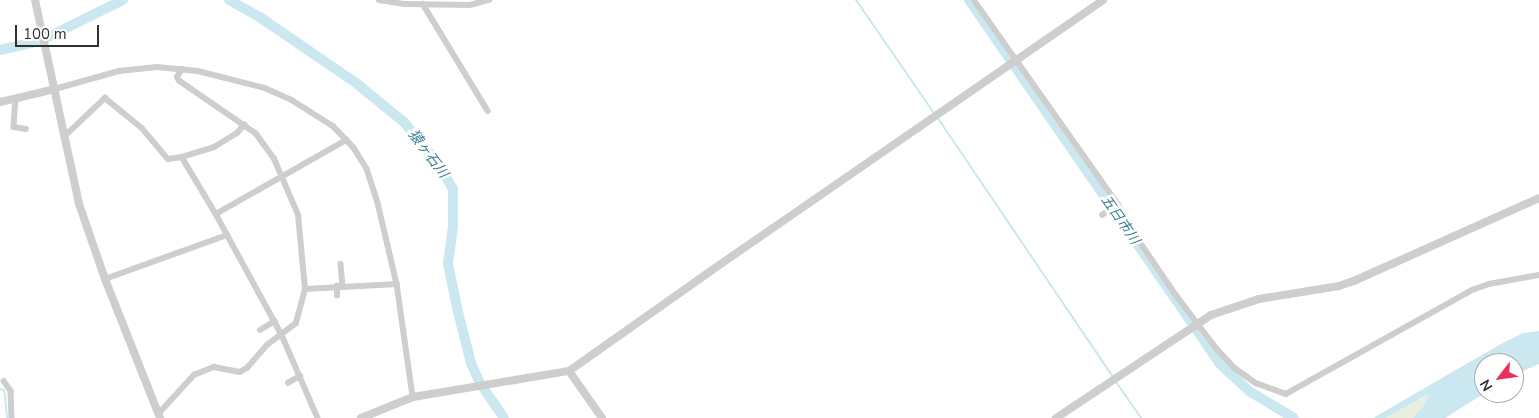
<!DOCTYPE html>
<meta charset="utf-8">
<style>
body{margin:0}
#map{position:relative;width:1539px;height:418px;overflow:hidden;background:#fff;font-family:"Nunito Sans","Noto Sans JP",sans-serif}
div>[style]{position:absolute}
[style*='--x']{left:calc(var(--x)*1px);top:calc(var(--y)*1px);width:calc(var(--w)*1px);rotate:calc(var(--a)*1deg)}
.green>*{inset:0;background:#eaeedf}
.water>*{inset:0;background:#cbe7ef}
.stream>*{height:2px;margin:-1px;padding:0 1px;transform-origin:1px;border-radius:1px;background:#cbe7ef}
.river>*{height:10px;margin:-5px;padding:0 5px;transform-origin:5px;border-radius:5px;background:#cbe7ef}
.minor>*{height:5.5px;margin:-2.75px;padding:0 2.75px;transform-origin:2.75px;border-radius:2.75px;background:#cecece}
.tertiary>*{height:8px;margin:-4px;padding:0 4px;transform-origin:4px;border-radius:4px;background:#cecece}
span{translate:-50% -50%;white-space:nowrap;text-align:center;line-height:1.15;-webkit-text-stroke:5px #fff;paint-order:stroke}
.water-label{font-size:14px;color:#387f91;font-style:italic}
.north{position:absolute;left:1474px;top:353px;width:50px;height:50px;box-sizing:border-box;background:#fff;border:1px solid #adadad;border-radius:50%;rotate:240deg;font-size:14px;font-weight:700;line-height:20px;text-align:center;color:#313131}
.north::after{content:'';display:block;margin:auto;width:18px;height:22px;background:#ee2d5f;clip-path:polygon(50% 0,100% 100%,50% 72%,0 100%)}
.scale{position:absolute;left:15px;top:25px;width:84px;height:22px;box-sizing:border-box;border:2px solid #313131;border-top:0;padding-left:6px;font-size:15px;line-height:18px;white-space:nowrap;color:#313131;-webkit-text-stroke:4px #fff;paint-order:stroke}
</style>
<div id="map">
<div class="green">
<div style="clip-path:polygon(1426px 395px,1428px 396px,1424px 405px,1413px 418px,1386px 418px)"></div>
</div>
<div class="water">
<div style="clip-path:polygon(1539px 331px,1539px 364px,1514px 375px,1514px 363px,1484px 363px,1485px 393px,1445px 418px,1413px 418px,1424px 405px,1428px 396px,1426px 395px,1386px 418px,1373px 418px,1499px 345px,1523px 333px)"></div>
</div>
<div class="stream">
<div style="--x:856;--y:0;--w:137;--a:55.4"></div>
<div style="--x:937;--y:117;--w:315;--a:55.9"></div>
<div style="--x:1116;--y:382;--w:44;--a:55.2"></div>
<div style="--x:0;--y:389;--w:4;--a:14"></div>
<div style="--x:4;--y:390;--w:5;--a:79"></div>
<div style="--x:5;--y:395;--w:23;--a:85"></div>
</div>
<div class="river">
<div style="--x:229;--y:0;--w:37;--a:29"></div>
<div style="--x:261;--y:18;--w:115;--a:34.4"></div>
<div style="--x:356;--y:83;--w:62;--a:39.1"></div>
<div style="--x:404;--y:122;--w:55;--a:50.9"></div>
<div style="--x:439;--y:165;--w:28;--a:60"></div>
<div style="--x:453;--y:189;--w:38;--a:90"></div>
<div style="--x:453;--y:227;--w:37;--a:98"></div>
<div style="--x:448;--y:264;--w:49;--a:78.2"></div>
<div style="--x:458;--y:312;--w:53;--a:75.7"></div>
<div style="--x:471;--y:363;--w:22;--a:66"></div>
<div style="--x:480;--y:383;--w:42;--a:55.6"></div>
<div style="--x:969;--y:0;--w:441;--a:55.4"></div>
<div style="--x:1219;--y:363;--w:41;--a:43"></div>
<div style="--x:1249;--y:391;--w:52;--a:31"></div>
<div style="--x:0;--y:50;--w:41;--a:-12.7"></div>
<div style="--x:40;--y:41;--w:93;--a:-26.3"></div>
</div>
<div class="minor">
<div style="--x:379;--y:0;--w:26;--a:9"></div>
<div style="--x:405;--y:4;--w:65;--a:0.9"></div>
<div style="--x:470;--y:5;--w:20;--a:-15"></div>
<div style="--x:974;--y:0;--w:250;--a:54.8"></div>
<div style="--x:1118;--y:204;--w:44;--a:59.9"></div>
<div style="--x:1140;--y:242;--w:64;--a:55.8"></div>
<div style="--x:1176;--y:295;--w:68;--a:52.8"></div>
<div style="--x:1217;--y:349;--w:26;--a:47"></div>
<div style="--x:1235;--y:368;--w:26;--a:36"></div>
<div style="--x:1256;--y:383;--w:32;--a:20"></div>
<div style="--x:1286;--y:394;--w:213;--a:-29.2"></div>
<div style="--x:1472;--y:290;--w:18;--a:-19"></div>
<div style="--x:1489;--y:284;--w:51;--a:-10.2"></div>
<div style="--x:423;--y:4;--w:125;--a:58.7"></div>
<div style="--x:55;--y:89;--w:66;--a:-15.7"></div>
<div style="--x:119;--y:71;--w:38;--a:-6"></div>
<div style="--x:157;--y:67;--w:41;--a:5.6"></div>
<div style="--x:198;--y:71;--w:69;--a:14.2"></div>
<div style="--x:265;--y:88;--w:30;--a:24"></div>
<div style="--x:292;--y:100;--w:49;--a:32.4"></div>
<div style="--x:333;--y:126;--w:30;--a:46"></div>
<div style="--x:354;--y:148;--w:25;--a:58"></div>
<div style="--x:367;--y:169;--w:36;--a:72"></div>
<div style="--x:378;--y:203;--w:83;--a:76.8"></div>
<div style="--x:397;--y:284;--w:114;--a:81.9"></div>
<div style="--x:16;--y:98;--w:29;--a:94"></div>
<div style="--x:14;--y:127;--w:12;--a:9"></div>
<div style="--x:66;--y:135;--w:54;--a:-43.5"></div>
<div style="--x:105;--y:98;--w:48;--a:39"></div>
<div style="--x:142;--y:128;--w:40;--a:50"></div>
<div style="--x:168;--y:159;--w:14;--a:-8"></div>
<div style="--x:182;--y:157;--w:66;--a:59.2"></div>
<div style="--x:216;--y:214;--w:138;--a:61.4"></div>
<div style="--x:282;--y:335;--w:90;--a:66.6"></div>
<div style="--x:182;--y:157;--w:34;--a:-17"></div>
<div style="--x:214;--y:147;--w:27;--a:-31"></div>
<div style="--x:237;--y:133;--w:11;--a:-49"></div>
<div style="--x:216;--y:214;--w:150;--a:-29.6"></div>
<div style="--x:1102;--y:215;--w:4;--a:-34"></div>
<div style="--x:341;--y:264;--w:22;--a:85"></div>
<div style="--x:105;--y:279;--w:130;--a:-19.8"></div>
<div style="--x:305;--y:289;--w:92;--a:-3.1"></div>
<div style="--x:337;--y:296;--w:10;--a:-90"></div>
<div style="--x:260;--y:330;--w:17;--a:-31"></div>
<div style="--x:4;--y:381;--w:12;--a:55"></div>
<div style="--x:11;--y:391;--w:27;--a:88"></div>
<div style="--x:288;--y:383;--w:14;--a:-30"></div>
<div style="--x:159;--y:413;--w:52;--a:-47.4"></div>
<div style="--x:194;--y:375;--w:22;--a:-22"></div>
<div style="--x:214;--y:367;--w:26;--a:11"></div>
<div style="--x:240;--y:372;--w:8;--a:-30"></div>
<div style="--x:247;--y:368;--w:30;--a:-49"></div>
<div style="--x:267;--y:345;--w:36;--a:-37"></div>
<div style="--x:296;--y:323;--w:35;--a:-75"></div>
<div style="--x:305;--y:289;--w:74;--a:-95.4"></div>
<div style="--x:298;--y:215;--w:61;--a:-113.2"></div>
<div style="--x:274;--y:159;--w:31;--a:-126"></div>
<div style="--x:256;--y:134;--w:93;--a:-145.5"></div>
<div style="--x:179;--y:81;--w:4;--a:-117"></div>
<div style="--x:177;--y:77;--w:9;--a:-58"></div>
</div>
<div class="tertiary">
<div style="--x:35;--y:0;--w:209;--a:77.8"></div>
<div style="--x:79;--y:204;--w:79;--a:70.9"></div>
<div style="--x:105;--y:279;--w:149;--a:68.4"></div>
<div style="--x:0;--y:102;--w:57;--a:-13.3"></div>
<div style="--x:569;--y:371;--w:57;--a:54.9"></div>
<div style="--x:361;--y:418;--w:56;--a:-22"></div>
<div style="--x:413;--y:397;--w:158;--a:-9.5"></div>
<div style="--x:569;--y:371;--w:175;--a:-35.2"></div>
<div style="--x:712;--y:270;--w:475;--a:-34.6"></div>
<div style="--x:1056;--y:418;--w:186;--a:-33.6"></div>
<div style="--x:1211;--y:315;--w:51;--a:-18.4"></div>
<div style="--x:1259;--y:299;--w:81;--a:-9.2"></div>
<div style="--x:1339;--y:286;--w:18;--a:-19"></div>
<div style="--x:1356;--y:280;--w:201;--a:-24.1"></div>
</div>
<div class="water-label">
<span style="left:428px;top:154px;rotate:53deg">猿ヶ石川</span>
<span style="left:1120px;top:220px;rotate:55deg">五日市川</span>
</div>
<div class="north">N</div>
<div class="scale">100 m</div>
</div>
